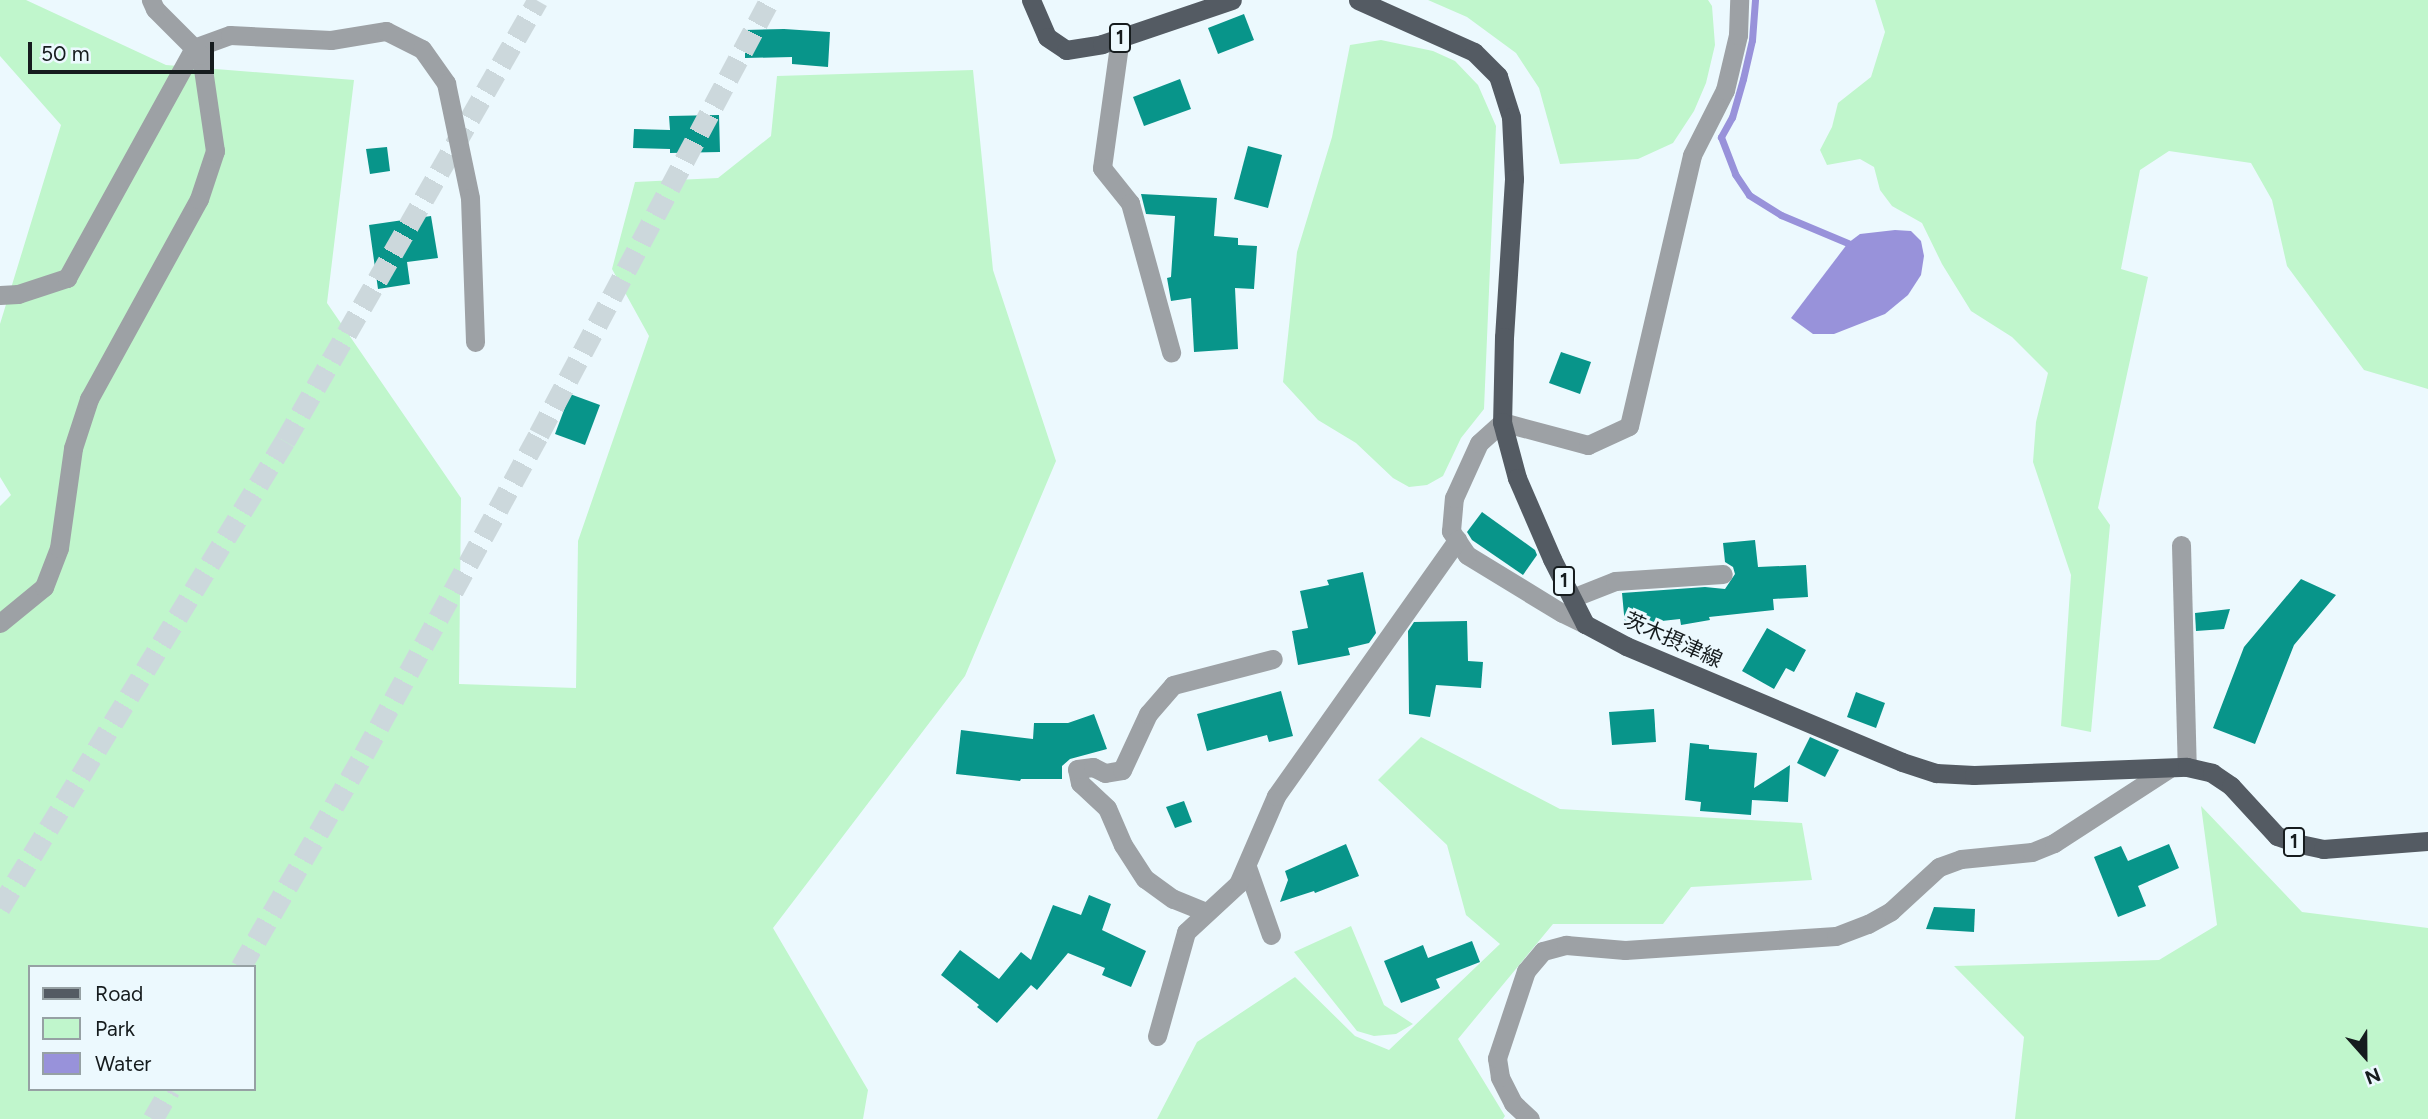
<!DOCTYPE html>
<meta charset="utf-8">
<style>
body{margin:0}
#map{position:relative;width:2428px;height:1119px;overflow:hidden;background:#ecf9fe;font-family:Figtree,"Noto Sans JP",sans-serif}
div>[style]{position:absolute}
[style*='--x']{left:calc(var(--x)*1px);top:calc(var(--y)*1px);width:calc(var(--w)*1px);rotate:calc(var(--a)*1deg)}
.green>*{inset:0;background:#c0f6cc}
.water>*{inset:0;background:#9892da}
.stream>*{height:7px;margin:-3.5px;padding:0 3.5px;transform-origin:3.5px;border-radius:3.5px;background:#9892da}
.building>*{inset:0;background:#08958a}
.motorway-tunnel>*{height:21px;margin-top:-10.5px;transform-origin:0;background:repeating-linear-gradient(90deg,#ccd8dc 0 21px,transparent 0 31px)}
.minor>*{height:19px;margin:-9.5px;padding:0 9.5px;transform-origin:9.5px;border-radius:9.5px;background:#9da1a5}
.primary>*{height:19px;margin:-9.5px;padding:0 9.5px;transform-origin:9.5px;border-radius:9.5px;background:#545b63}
span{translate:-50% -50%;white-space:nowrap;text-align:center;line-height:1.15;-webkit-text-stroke:6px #ecf9fe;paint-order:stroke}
.shield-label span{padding:2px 5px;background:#ecf9fe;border:2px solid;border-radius:5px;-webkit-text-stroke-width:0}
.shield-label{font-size:19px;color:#161c1e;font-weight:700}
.street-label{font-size:21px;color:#161c1e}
.legend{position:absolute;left:28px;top:965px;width:228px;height:126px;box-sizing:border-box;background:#ecf9fe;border:2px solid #96a1a4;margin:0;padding:9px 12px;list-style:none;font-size:21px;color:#161c1e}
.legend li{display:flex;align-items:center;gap:14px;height:35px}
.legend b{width:35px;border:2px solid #96a1a4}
.north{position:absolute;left:2330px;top:1021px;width:70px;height:70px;-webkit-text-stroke:5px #ecf9fe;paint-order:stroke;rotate:159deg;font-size:19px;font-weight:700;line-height:28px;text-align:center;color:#161c1e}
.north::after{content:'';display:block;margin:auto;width:24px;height:32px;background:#161c1e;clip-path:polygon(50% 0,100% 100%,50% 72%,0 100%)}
.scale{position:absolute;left:28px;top:42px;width:186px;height:32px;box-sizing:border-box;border:4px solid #161c1e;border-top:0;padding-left:9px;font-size:21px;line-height:24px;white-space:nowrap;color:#161c1e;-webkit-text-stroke:5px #ecf9fe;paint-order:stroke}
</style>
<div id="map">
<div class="green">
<div style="clip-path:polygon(evenodd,0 0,26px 0,166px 65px,354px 80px,327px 303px,461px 498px,459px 684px,576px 688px,578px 541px,649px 336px,612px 269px,635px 182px,718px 178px,771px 136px,777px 76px,973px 70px,993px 270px,1056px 461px,965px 676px,773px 928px,868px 1090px,863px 1119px,0 1119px,0 506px,11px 495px,0 477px,0 324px,61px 125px,0 56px,0 0,30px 967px,254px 967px,254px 1089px,30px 1089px,30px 967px)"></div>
<div style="clip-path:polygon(1428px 0,1708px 0,1712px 6px,1715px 45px,1706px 83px,1694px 111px,1673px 143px,1638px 159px,1560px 164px,1539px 88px,1516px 53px,1467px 17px)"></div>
<div style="clip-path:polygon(1875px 0,2428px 0,2428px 389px,2364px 370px,2287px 266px,2272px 200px,2251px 163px,2169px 151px,2140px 170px,2121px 269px,2148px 277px,2098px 508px,2110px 525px,2091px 732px,2061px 726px,2071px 575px,2033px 462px,2036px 422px,2048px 373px,2012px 337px,1971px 311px,1942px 264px,1922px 223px,1892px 206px,1880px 190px,1874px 167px,1860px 159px,1827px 165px,1820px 150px,1832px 127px,1838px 103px,1871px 77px,1885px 32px)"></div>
<div style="clip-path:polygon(1381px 40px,1433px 51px,1455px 61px,1478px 85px,1496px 126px,1484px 409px,1461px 438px,1443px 476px,1427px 485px,1409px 487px,1393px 478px,1356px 443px,1318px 420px,1283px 382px,1297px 252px,1332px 137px,1350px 45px)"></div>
<div style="clip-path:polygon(1421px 737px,1560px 809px,1802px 823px,1812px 880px,1691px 887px,1663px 924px,1553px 924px,1458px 1039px,1505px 1116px,1503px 1119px,1157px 1119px,1197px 1042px,1295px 977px,1355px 1036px,1389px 1050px,1500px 944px,1466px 915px,1447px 845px,1378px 780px)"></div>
<div style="clip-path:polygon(2201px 806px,2302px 912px,2428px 928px,2428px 1119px,2015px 1119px,2024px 1037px,1954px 966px,2159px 960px,2217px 925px)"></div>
<div style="clip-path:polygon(1351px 926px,1384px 1005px,1413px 1024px,1396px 1034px,1374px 1036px,1357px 1031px,1294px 952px)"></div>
</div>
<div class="water">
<div style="clip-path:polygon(1895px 230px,1911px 231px,1921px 241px,1924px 256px,1921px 275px,1908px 295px,1885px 314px,1834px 334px,1813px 334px,1791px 318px,1848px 243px,1860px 234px)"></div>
</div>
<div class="stream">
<div style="--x:1755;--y:0;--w:40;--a:94.3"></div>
<div style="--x:1752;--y:40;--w:40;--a:103"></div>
<div style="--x:1743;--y:79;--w:40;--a:106"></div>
<div style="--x:1732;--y:117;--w:23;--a:119"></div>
<div style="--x:1721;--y:137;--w:40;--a:69"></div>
<div style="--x:1735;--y:174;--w:25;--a:56"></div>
<div style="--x:1749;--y:195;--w:38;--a:32"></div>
<div style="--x:1781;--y:215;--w:73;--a:22.7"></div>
</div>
<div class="building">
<div style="clip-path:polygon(1244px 14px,1254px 40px,1218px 54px,1208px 28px)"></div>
<div style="clip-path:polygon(784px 29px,830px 32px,828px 67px,792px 64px,792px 57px,745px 58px,745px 30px)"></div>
<div style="clip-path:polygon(1180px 79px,1191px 109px,1144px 126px,1133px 97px)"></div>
<div style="clip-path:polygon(719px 115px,720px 152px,670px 153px,670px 149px,633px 148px,634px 129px,670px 130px,669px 116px)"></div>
<div style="clip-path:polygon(1248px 146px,1282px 155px,1268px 208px,1234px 199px)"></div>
<div style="clip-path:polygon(387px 147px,390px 171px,370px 174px,366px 149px)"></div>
<div style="clip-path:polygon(1141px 194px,1217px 198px,1214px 236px,1238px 238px,1238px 245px,1257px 246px,1254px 289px,1235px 288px,1238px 349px,1194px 352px,1191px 298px,1171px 301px,1167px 278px,1171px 277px,1175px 216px,1146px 214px)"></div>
<div style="clip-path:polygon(431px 216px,438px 258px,407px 262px,410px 284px,378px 289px,369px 225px)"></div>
<div style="clip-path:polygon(1561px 352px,1591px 362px,1580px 394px,1549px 383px)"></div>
<div style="clip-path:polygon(570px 394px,600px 405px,585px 445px,555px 434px)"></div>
<div style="clip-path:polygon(1482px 512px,1535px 550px,1537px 555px,1523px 575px,1472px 540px,1467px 532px)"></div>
<div style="clip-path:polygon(1755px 540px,1758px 567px,1806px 565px,1808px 597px,1773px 599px,1774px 610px,1709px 617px,1710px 620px,1681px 625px,1680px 619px,1625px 625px,1622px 593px,1705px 587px,1725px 589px,1735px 574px,1733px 567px,1725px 562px,1723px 543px)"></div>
<div style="clip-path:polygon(1363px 572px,1376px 633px,1369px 643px,1348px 648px,1350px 655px,1298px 665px,1292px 631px,1308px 628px,1300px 591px,1329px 585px,1327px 580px)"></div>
<div style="clip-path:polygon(2301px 579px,2336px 595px,2294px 645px,2255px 744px,2213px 728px,2244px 647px)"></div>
<div style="clip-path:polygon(2230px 609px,2224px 629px,2196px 631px,2195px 613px)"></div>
<div style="clip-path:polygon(1467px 621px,1468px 661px,1483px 662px,1481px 688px,1436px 685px,1430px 717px,1409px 714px,1408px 631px,1414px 622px)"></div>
<div style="clip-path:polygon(1767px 628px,1806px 650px,1794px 672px,1786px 668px,1774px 689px,1742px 671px)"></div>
<div style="clip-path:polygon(1281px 691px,1293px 736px,1269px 742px,1267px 735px,1207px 751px,1197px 714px)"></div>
<div style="clip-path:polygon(1856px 692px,1885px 703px,1876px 728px,1847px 717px)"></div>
<div style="clip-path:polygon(1654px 709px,1656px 742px,1612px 745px,1609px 712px)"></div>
<div style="clip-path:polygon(1094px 714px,1107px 749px,1070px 759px,1062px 766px,1062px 779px,1021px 779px,1020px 781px,956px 774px,961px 730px,1033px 739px,1034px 723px,1068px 723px)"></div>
<div style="clip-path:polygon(1810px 737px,1839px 750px,1825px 777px,1797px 763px)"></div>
<div style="clip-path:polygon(1690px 743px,1709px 745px,1709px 749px,1757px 753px,1754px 788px,1790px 765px,1788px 802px,1752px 800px,1751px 815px,1700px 811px,1701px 802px,1685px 800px)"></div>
<div style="clip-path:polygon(1184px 801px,1192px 822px,1175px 828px,1166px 807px)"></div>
<div style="clip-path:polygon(1346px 844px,1359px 876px,1315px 893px,1314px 891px,1280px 902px,1288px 880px,1285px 871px)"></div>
<div style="clip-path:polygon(2169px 844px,2179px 868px,2138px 886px,2146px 906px,2118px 917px,2094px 857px,2121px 846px,2128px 861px)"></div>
<div style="clip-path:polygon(1089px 895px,1111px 904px,1102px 930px,1146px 951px,1131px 987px,1102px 975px,1105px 968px,1068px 953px,1037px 990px,1031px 985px,997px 1023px,977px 1007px,979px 1005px,941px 975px,960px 950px,999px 979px,1021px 952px,1031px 960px,1053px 905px,1081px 915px)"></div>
<div style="clip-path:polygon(1934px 907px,1975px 909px,1974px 932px,1926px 929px)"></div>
<div style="clip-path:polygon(1472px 941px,1480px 962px,1436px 979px,1440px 988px,1401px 1003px,1384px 961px,1423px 945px,1428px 958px)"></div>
</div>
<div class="motorway-tunnel">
<div style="--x:0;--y:908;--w:547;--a:-58.61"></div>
<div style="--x:285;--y:441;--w:508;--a:-60.16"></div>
<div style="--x:241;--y:967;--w:246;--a:-60"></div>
<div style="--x:364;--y:754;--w:365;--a:-61.3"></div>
<div style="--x:539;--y:434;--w:492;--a:-62"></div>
<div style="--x:153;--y:1119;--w:34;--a:-60"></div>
</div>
<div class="minor">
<div style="--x:1120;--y:38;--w:131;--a:97.9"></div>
<div style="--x:1102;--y:168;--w:45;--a:51.3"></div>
<div style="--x:1130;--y:203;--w:155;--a:74.6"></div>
<div style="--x:0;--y:295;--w:18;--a:-3"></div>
<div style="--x:18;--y:294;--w:52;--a:-18.1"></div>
<div style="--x:67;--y:278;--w:263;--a:-61.1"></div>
<div style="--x:194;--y:48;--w:38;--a:-20"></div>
<div style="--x:230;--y:35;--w:101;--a:2.8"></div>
<div style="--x:331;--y:40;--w:56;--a:-9.3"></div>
<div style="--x:386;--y:31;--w:40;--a:26.6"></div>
<div style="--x:422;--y:49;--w:42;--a:54.8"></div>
<div style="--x:446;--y:83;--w:117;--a:78.2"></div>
<div style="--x:470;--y:198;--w:144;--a:88"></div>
<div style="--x:2181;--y:545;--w:222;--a:88.5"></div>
<div style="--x:1572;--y:598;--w:46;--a:-21.6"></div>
<div style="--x:1615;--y:581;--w:108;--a:-3.7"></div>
<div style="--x:0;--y:623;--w:57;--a:-39.3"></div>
<div style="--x:44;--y:587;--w:42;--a:-69"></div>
<div style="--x:59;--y:548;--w:101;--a:-82"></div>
<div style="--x:73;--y:448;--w:52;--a:-71.9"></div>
<div style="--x:89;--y:399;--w:228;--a:-61.2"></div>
<div style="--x:199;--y:199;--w:51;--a:-71.6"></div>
<div style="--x:215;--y:151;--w:97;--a:-98.3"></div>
<div style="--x:201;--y:55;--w:65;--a:-135"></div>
<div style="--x:155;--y:9;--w:10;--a:-114"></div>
<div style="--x:1585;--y:624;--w:25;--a:-154"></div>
<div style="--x:1562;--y:613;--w:111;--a:-148.6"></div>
<div style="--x:1467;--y:555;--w:29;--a:-124"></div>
<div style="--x:1451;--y:531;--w:33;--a:-85"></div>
<div style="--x:1454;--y:498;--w:60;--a:-65.6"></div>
<div style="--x:1479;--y:443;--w:31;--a:-42"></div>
<div style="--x:1502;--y:422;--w:89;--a:15"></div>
<div style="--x:1588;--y:445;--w:45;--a:-24.9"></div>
<div style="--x:1629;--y:426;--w:278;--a:-76.9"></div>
<div style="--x:1692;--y:155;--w:73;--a:-63.1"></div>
<div style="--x:1725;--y:90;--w:57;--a:-76.7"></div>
<div style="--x:1738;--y:35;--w:35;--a:-88"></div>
<div style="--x:1247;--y:867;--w:72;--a:70.6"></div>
<div style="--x:1206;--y:912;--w:35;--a:-158"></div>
<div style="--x:1173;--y:899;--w:34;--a:-144"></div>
<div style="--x:1145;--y:879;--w:40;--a:-122.9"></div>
<div style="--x:1123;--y:845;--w:40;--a:-113.4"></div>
<div style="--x:1107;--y:808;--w:37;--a:-137"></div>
<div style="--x:1080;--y:783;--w:14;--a:-102"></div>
<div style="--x:1077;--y:769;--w:16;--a:-7"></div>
<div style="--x:1093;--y:767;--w:13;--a:27"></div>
<div style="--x:1105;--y:773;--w:17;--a:-10"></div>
<div style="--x:1122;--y:770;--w:62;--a:-65.1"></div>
<div style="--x:1148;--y:714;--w:38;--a:-49"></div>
<div style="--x:1173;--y:685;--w:103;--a:-14.6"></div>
<div style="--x:1157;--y:1036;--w:108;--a:-74.4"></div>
<div style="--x:1186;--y:932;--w:71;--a:-42.7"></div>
<div style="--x:1238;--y:884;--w:96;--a:-66.6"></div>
<div style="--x:1276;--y:796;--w:314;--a:-54.7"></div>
<div style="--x:1530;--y:1119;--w:23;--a:-137"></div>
<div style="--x:1513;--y:1103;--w:29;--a:-117"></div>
<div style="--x:1500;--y:1077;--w:19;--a:-99"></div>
<div style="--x:1497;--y:1058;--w:92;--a:-71.6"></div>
<div style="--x:1526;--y:971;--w:26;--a:-50"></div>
<div style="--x:1543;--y:951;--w:24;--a:-15"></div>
<div style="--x:1566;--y:945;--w:59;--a:4.8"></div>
<div style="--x:1625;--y:950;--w:211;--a:-3.8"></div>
<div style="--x:1836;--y:936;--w:34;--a:-21"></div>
<div style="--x:1868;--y:924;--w:26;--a:-29"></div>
<div style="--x:1891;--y:911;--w:65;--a:-42.5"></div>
<div style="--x:1939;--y:867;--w:23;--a:-20"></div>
<div style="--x:1961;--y:859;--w:71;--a:-5.6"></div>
<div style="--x:2032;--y:852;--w:24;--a:-22"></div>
<div style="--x:2054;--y:843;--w:136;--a:-33"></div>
</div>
<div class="primary">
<div style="--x:1031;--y:0;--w:40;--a:66.6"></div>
<div style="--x:1047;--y:37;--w:23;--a:34"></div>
<div style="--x:1066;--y:50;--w:36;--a:-9"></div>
<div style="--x:1102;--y:44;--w:137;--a:-18.7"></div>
<div style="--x:1358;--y:0;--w:127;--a:24.1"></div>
<div style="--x:1474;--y:52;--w:34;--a:45"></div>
<div style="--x:1498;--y:76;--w:43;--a:72.4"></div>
<div style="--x:1511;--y:117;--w:62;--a:87.2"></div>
<div style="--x:1514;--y:179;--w:158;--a:93.6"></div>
<div style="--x:1504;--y:337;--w:85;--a:91.3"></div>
<div style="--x:1502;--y:422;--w:58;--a:75"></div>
<div style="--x:1517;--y:478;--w:88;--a:66.6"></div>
<div style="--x:1552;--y:559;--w:73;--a:63.1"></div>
<div style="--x:1585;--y:624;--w:47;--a:28.2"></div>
<div style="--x:1626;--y:646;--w:299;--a:22.8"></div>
<div style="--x:1902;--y:762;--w:36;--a:18"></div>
<div style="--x:1936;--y:773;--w:38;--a:3"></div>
<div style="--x:1974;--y:775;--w:213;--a:-2.2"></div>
<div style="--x:2187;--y:767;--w:26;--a:13"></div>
<div style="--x:2212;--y:773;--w:23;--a:34"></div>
<div style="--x:2231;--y:786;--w:68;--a:47.4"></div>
<div style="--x:2277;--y:836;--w:24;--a:19"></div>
<div style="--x:2300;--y:844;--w:24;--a:12"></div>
<div style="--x:2323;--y:849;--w:105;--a:-4.4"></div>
</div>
<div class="shield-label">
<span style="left:1120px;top:38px">1</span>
<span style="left:1564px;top:581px">1</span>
<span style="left:2294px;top:842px">1</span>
</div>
<div class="street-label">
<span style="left:1673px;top:640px;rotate:24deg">茨木摂津線</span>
</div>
<ul class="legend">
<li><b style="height:9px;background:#545b63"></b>Road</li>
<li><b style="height:19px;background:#c0f6cc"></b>Park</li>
<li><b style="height:19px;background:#9892da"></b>Water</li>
</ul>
<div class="north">N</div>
<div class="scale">50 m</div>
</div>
